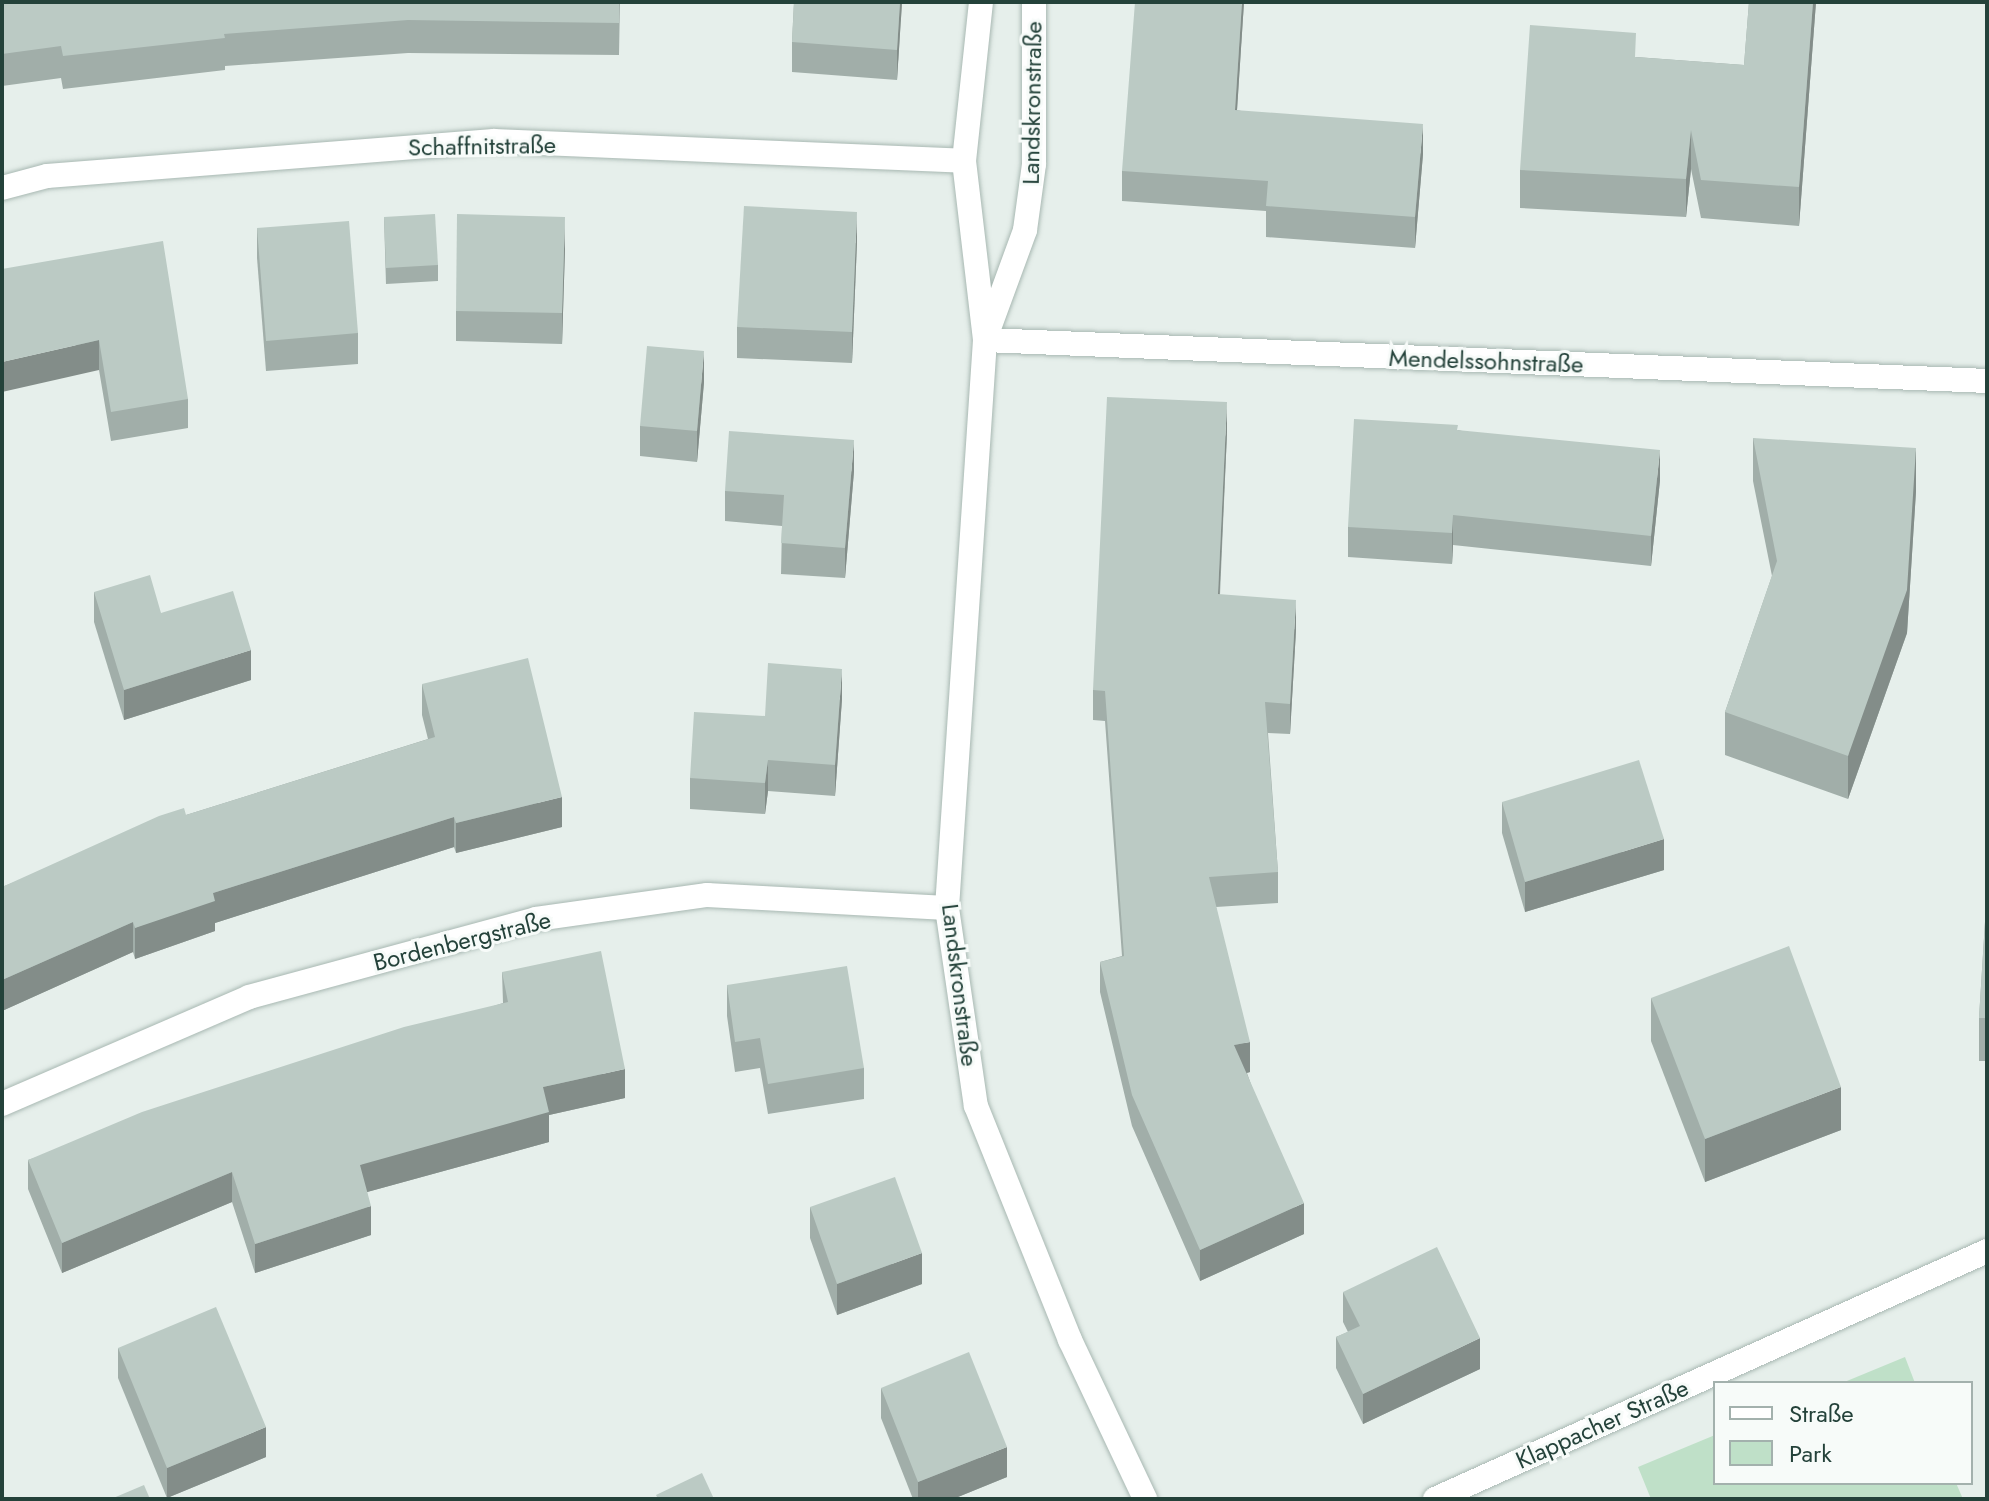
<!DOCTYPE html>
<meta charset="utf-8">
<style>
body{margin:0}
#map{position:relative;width:1989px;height:1501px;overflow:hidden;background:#e6efeb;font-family:Jost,sans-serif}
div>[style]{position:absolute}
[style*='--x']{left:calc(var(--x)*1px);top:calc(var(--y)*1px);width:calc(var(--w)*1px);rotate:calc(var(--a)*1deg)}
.green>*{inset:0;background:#bfe0c8}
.roads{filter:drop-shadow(0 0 2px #a8b8b2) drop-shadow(0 0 2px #a8b8b2)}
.street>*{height:24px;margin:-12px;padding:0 12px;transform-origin:12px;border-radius:12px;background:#fff}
.secondary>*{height:24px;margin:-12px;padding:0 12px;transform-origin:12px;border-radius:12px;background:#fff}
.wall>*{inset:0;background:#a1aea9}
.shaded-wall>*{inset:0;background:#838d89}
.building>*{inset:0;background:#bbcac4}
span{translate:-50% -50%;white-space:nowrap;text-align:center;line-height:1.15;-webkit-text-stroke:6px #f7fbf9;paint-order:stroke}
.street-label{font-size:24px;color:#24423a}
.frame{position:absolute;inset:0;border:4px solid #24423a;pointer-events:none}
.legend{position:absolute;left:1713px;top:1381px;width:260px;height:104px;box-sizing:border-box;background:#f7fbf9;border:2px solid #a3b1ad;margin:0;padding:10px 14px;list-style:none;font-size:24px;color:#24423a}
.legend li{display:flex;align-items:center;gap:16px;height:40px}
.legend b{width:40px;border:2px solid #a3b1ad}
</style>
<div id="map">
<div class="green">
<div style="clip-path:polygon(1905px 1357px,1915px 1383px,1842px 1383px)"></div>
<div style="clip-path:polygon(1715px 1435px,1715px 1483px,1956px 1483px,1963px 1499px,1651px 1499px,1638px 1467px)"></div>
</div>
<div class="roads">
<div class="street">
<div style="--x:2;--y:188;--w:47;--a:-14.9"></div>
<div style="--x:47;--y:176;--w:448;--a:-4.5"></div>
<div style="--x:494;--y:141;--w:470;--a:2.4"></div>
<div style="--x:985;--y:340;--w:1003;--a:2.34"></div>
<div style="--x:2;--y:1104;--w:269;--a:-23.4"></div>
<div style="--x:249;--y:997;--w:297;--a:-15.2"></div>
<div style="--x:536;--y:919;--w:173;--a:-8"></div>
<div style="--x:707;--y:895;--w:240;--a:3.1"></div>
<div style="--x:1435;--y:1499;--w:605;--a:-24.19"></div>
</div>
<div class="secondary">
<div style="--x:981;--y:2;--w:160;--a:96.1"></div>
<div style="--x:964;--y:161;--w:180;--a:83.3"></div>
<div style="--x:985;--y:340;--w:569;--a:93.83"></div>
<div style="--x:947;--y:908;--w:200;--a:81.7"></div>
<div style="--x:976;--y:1106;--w:252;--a:68.1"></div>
<div style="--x:1070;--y:1340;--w:176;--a:64.7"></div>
<div style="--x:987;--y:334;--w:111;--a:-69.9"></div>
<div style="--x:1025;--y:230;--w:67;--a:-82.2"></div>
<div style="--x:1034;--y:164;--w:162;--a:-90"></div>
</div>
</div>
<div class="wall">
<div style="clip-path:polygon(2px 2px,620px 2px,619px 55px,408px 53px,225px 66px,225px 70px,63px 89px,61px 78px,2px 86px)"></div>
<div style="clip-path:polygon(794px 2px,902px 2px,897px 80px,792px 72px,792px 42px)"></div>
<div style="clip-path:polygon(1244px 2px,1237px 110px,1423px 154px,1415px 248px,1266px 237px,1266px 211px,1122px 201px,1122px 171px)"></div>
<div style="clip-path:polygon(1749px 2px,1816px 2px,1799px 226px,1701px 218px,1691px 169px,1686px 217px,1520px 208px,1520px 170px,1636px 57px,1744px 65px)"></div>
<div style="clip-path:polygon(384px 217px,438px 265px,438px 281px,386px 284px)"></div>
<div style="clip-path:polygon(257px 228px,358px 333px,358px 364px,266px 371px,257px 258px)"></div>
<div style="clip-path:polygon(857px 242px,852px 363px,737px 358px,737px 327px)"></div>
<div style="clip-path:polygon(565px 248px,562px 344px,456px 341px,456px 311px)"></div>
<div style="clip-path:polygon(2px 269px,188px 399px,188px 428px,111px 441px,99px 370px)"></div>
<div style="clip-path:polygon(704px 382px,697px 462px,640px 456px,640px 426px)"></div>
<div style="clip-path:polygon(1458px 430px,1660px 480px,1651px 566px,1453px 545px,1452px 564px,1348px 557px,1348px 527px)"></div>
<div style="clip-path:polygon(1227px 433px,1220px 595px,1296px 630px,1290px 734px,1268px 733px,1278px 872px,1278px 903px,1216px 907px,1250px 1072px,1247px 1073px,1304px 1234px,1200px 1281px,1132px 1126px,1100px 992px,1100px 962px,1122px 956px,1105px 721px,1093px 720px,1093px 690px)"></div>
<div style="clip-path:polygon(1753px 438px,1916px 491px,1907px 633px,1848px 799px,1725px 755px,1725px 712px,1772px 576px,1753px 481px)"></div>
<div style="clip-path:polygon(854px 471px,845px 578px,781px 574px,782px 526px,725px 521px,725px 491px)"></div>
<div style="clip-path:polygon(94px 592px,161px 613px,251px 680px,124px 720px,94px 622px)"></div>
<div style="clip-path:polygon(422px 684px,562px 827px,456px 853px,454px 847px,215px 923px,215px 931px,135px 959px,133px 952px,2px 1011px,2px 887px,186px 815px,428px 739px,422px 715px)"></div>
<div style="clip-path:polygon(842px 699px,835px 796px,768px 791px,765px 814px,690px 809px,690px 778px,765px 716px)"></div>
<div style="clip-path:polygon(1502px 802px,1664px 870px,1525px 912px,1502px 833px)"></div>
<div style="clip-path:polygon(1987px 890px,1987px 1061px,1979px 1061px,1979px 1018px)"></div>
<div style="clip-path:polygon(502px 972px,625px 1098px,549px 1115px,549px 1142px,367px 1192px,371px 1235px,255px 1273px,232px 1202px,62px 1273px,28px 1189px,28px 1160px,503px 1003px)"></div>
<div style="clip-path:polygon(727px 985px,864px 1068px,864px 1099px,768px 1114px,760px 1068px,735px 1072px,727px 1016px)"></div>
<div style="clip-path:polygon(1651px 998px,1841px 1130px,1705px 1182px,1651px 1041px)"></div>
<div style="clip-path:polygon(810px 1207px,922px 1284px,837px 1315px,810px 1238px)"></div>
<div style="clip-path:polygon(1343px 1292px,1480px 1369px,1363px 1424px,1336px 1368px,1336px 1337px,1348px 1332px,1343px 1322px)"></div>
<div style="clip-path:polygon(118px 1348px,266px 1457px,167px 1498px,118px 1378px)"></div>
<div style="clip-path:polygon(881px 1388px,1007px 1477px,953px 1499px,913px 1499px,881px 1418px)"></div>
</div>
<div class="shaded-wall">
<div style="clip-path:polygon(900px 2px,902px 2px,897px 80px,897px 50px)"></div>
<div style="clip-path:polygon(1242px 2px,1244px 2px,1235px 141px,1235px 110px)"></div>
<div style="clip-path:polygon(1813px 2px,1816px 2px,1799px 226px,1799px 187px)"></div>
<div style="clip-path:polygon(1423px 124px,1423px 154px,1415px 248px,1415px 217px)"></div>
<div style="clip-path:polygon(1691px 130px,1691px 169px,1686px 217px,1686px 179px)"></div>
<div style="clip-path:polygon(857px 212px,857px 242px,852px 363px,852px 332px)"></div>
<div style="clip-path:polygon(565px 217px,565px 248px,562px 344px,562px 313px)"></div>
<div style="clip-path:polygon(99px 340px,99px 370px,2px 392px,2px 362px)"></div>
<div style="clip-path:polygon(704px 351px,704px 382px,697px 462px,697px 431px)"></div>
<div style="clip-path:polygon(1227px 402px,1227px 433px,1218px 625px,1218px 594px)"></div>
<div style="clip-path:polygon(854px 440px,854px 471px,845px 578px,845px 548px)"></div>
<div style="clip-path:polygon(1916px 448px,1916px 491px,1907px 633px,1848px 799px,1848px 756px)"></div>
<div style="clip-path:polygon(1660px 450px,1660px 480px,1651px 566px,1651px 536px)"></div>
<div style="clip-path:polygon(1453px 515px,1453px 545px,1452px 564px,1452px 533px)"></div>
<div style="clip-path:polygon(1296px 600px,1296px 630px,1290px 734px,1290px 704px)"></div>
<div style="clip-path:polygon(251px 650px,251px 680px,124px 720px,124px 690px)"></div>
<div style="clip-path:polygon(842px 669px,842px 699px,835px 796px,835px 765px)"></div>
<div style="clip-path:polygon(768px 760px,768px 791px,765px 814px,765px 783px)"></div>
<div style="clip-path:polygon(562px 797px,562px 827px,456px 853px,456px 823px)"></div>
<div style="clip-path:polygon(454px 817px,454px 847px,215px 923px,215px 931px,135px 959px,135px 928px,213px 893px)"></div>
<div style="clip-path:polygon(1664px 839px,1664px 870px,1525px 912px,1525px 882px)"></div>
<div style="clip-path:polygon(133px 922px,133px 952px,2px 1011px,2px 980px)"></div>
<div style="clip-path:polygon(1250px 1042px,1250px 1072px,1234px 1076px,1234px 1045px)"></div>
<div style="clip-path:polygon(625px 1069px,625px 1098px,549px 1115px,549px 1142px,360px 1194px,360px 1165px,543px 1087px)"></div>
<div style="clip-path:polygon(1841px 1087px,1841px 1130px,1705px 1182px,1705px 1139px)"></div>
<div style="clip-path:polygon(232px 1172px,232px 1202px,62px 1273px,62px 1243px)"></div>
<div style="clip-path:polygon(1304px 1203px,1304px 1234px,1200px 1281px,1200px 1250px)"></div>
<div style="clip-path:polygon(371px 1206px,371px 1235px,255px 1273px,255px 1244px)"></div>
<div style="clip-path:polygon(922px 1253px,922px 1284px,837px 1315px,837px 1284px)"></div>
<div style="clip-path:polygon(1480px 1338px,1480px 1369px,1363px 1424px,1363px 1394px)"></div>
<div style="clip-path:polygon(266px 1427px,266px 1457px,167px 1498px,167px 1468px)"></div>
<div style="clip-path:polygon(1007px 1447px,1007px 1477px,953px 1499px,918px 1499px,918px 1482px)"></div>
</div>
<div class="building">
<div style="clip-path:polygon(2px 2px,619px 2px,619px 23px,408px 20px,224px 34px,225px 38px,63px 56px,61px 46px,2px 54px)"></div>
<div style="clip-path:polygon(794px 2px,900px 2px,897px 50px,792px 42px)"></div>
<div style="clip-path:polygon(1135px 2px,1242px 2px,1235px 110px,1423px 124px,1415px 217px,1266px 206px,1268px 181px,1122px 171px)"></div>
<div style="clip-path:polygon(1749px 2px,1813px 2px,1799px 187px,1701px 180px,1691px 130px,1686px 179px,1520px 170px,1530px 25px,1636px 33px,1635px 57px,1744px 65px)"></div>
<div style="clip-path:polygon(744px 206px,857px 212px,852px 332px,737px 327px)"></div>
<div style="clip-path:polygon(435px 214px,438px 265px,386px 268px,384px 217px)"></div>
<div style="clip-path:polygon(457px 214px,565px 217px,562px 313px,456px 311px)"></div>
<div style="clip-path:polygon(349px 221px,358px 333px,266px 341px,257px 228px)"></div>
<div style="clip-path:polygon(163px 241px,188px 399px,111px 412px,99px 340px,2px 362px,2px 269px)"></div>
<div style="clip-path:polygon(647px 346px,704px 351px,697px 431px,640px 426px)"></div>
<div style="clip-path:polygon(1107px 397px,1227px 402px,1218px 594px,1296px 600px,1290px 704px,1265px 702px,1278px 872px,1209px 877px,1250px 1042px,1234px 1045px,1304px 1203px,1200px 1250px,1132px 1095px,1100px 962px,1124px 956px,1105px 691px,1093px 690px)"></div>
<div style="clip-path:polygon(1354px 419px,1458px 425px,1457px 430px,1660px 450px,1651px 536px,1453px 515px,1452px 533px,1348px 527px)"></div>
<div style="clip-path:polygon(729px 431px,854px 440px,845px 548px,781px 543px,784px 495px,725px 491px)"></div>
<div style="clip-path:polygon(1753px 438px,1916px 448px,1907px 590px,1848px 756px,1725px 712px,1777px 561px)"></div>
<div style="clip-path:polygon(150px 575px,161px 613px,233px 591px,251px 650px,124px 690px,94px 592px)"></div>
<div style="clip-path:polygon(528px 658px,562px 797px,456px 823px,454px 817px,213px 893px,215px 901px,135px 928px,133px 922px,2px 980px,2px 887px,159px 816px,184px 808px,186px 815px,435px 737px,422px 684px)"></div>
<div style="clip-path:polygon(768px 663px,842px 669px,835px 765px,768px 760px,765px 783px,690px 778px,694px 712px,765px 716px)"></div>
<div style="clip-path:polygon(1639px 760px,1664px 839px,1525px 882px,1502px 802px)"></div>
<div style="clip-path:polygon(1987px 890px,1987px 1018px,1979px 1018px)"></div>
<div style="clip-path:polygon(1789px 946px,1841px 1087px,1705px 1139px,1651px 998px)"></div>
<div style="clip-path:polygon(601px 951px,625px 1069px,543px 1087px,549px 1112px,360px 1165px,371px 1206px,255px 1244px,232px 1172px,62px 1243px,28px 1160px,142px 1112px,404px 1027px,508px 1002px,502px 972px)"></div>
<div style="clip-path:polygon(847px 966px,864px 1068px,768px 1084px,760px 1038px,735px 1042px,727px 985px)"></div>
<div style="clip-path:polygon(895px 1177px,922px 1253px,837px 1284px,810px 1207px)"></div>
<div style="clip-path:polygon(1437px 1247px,1480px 1338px,1363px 1394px,1336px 1337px,1360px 1326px,1343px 1292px)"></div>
<div style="clip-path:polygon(216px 1307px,266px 1427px,167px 1468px,118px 1348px)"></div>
<div style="clip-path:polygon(969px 1352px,1007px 1447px,918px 1482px,881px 1388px)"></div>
<div style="clip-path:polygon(702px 1473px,714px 1499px,658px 1499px,656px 1495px)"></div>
<div style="clip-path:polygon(144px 1485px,150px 1499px,111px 1499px)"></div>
</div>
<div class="street-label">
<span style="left:1032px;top:103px;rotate:-89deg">Landskronstraße</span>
<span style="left:482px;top:146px;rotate:-1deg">Schaffnitstraße</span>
<span style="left:1486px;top:361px;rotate:2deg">Mendelssohnstraße</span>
<span style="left:462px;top:941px;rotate:-14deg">Bordenbergstraße</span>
<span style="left:960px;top:985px;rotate:83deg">Landskronstraße</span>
<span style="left:1602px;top:1424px;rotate:-24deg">Klappacher Straße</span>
</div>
<div class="frame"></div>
<ul class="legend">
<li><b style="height:10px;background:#fff"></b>Straße</li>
<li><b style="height:22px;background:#bfe0c8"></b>Park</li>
</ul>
</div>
